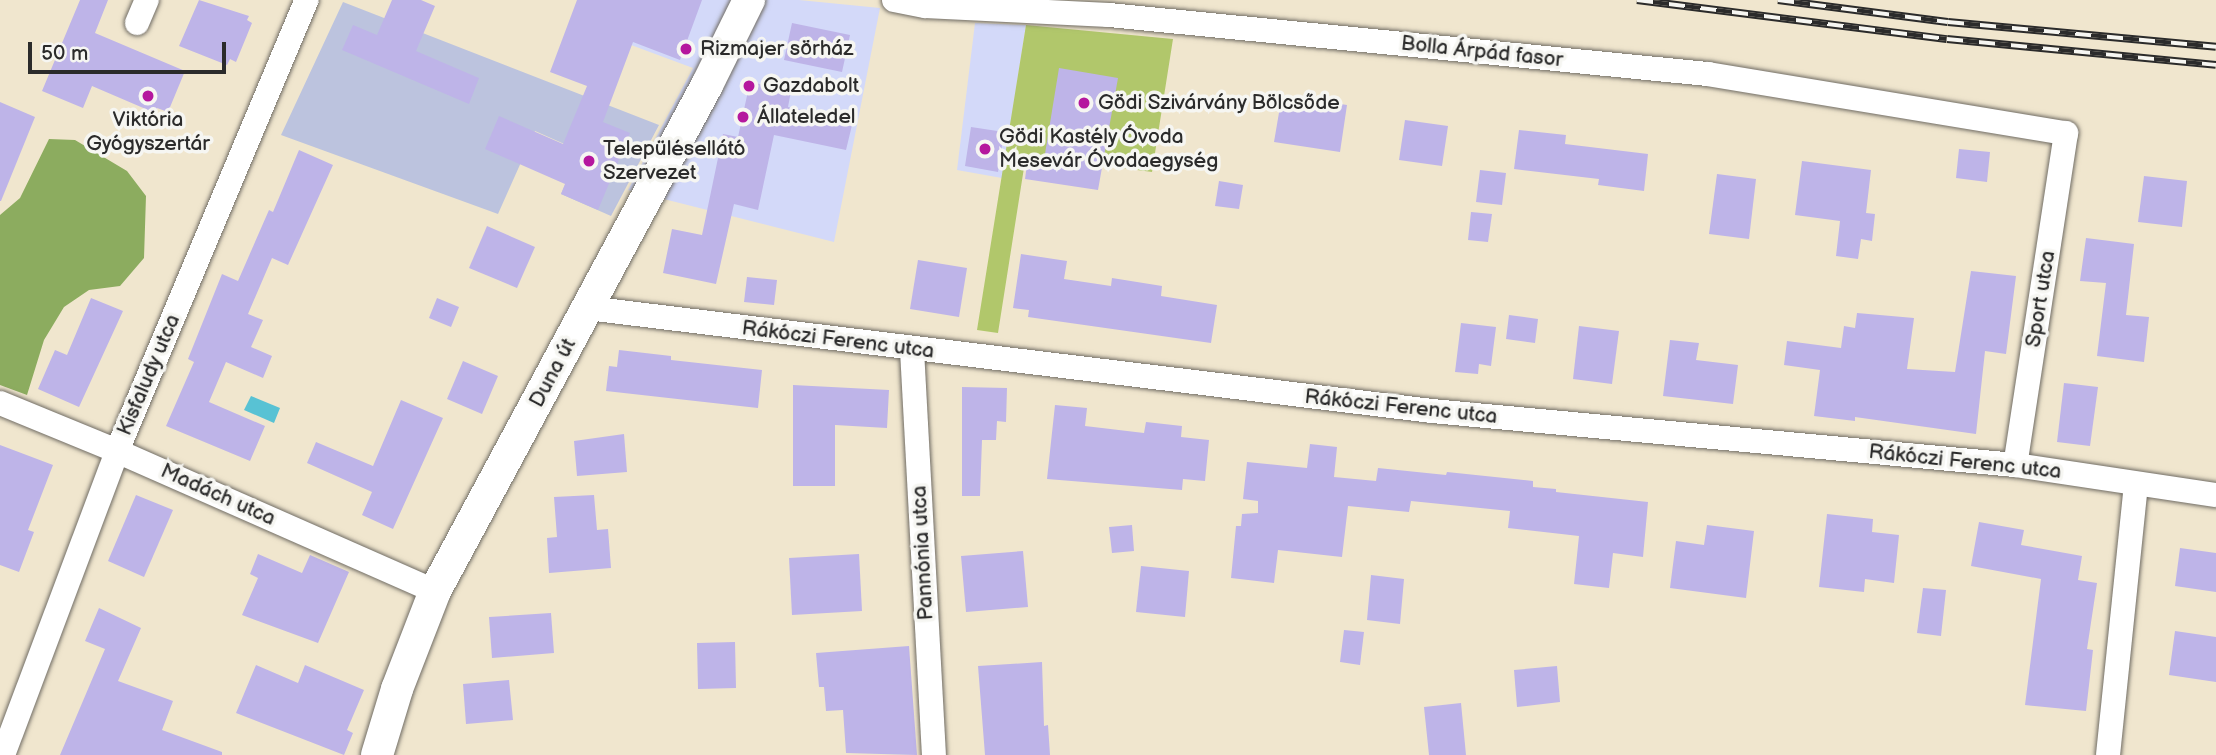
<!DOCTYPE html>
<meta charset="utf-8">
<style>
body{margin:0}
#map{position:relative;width:2216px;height:755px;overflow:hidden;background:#f0e6ce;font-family:"Balsamiq Sans",sans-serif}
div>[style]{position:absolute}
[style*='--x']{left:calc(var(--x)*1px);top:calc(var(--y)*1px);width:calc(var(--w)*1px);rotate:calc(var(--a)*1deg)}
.built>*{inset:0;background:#d3d9f9}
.industrial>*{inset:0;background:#bcc3de}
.green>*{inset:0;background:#b1c76b}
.forest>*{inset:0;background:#8cac5f}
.water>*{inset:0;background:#58c2d4}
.building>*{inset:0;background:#beb4e8}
.roads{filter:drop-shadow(0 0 2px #706c64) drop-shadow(0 0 2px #706c64)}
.minor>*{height:24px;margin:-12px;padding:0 12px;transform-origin:12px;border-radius:12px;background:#fff}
.tertiary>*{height:32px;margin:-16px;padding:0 16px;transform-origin:16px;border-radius:16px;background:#fff}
.rail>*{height:8px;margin-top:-4px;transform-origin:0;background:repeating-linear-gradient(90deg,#f6f6f2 0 16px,#2b2b2b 0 32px);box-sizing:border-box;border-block:2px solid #2b2b2b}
.dots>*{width:19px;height:19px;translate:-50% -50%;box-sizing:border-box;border:4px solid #f6f6f2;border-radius:50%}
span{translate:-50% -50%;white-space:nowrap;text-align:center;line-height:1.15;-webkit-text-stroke:7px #f6f6f2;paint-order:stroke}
.poi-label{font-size:21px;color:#2b2b2b}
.left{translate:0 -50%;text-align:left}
.street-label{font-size:21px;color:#2b2b2b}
.scale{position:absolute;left:28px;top:42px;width:198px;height:32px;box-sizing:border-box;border:4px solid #2b2b2b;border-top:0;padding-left:9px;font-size:21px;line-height:24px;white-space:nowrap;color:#2b2b2b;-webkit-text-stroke:5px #f6f6f2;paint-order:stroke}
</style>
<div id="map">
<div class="built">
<div style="clip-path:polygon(609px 0,799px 0,880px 8px,834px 242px,628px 190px,693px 68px,596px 32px)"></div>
<div style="clip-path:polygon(975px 23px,1026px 25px,1002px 178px,957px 170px)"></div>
</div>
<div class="industrial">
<div style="clip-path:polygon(343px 2px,659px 125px,611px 216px,561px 194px,580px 151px,535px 131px,498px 214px,281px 135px)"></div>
</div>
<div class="green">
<div style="clip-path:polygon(1026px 25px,1173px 39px,1152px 172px,1026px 155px,998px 333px,977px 330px)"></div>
</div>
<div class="forest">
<div style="clip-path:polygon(49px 139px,75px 140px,127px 171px,146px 196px,144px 258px,120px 286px,89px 290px,64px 307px,44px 340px,27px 395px,0 385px,0 215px,20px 198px)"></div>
</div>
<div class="water">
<div style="clip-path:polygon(251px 396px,280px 408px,274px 423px,244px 410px)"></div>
</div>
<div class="building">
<div style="clip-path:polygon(80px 0,108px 0,95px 33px,185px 71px,168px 112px,157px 108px,155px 113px,92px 86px,83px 108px,42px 91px)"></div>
<div style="clip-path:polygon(199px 0,249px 16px,247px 20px,252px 23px,236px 62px,230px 59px,227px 65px,179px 46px)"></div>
<div style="clip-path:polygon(392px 0,421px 0,435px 6px,416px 51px,479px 78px,469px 104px,342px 50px,353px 25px,377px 35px)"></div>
<div style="clip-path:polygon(577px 0,702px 0,680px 60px,633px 42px,603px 122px,630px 133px,598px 210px,561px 194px,565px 184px,485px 149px,499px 116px,563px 144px,587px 86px,550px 72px)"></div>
<div style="clip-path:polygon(792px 23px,850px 35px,842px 72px,784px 60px)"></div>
<div style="clip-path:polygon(1059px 68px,1118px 78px,1098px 190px,1025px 179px,1028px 157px,1044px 160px)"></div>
<div style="clip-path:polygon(750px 82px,791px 91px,788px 107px,853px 121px,846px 150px,774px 135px,758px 210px,734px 204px,716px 284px,663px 273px,672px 229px,702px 235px,723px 134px,738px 137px)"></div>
<div style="clip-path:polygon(1282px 95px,1347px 105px,1340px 152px,1274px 142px)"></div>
<div style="clip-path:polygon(0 102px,35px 117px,1px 201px,0 201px)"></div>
<div style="clip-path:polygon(1405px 120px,1448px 126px,1442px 166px,1399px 160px)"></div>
<div style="clip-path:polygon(971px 127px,1004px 132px,998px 172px,965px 166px)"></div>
<div style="clip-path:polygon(1519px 130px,1566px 135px,1565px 144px,1648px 154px,1644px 191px,1598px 185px,1599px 179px,1514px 169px)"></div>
<div style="clip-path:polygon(1959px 149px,1990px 152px,1987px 182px,1956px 178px)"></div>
<div style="clip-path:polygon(299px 150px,333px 165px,288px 265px,272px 258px,248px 314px,263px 320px,251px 347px,272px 356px,263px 378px,226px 362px,209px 402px,265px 426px,250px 461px,166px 426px,194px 362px,188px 359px,222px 274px,238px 281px,269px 210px,273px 212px)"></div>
<div style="clip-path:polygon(1802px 161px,1871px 170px,1866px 213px,1875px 214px,1872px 241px,1861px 239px,1858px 259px,1836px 256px,1840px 221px,1795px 215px)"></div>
<div style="clip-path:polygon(1480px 170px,1506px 173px,1502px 205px,1476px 202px)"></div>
<div style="clip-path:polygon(1717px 174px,1756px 179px,1749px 239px,1709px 234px)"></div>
<div style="clip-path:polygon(2144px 176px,2187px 181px,2182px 227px,2138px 222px)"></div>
<div style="clip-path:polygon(1219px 181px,1243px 185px,1239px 209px,1215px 206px)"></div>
<div style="clip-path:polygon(1471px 212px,1492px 214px,1488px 242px,1468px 240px)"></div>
<div style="clip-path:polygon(487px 226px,535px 247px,517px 288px,469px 268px)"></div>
<div style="clip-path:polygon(2086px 238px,2134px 244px,2126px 315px,2149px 317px,2144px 362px,2097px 356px,2106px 283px,2080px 281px)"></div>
<div style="clip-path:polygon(1021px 254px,1067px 261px,1064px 279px,1111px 286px,1112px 278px,1162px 286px,1161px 296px,1217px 305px,1211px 343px,1028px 317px,1029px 310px,1013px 308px)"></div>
<div style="clip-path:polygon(918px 260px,967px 268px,959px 317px,910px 309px)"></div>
<div style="clip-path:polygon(1971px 271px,2016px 276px,2006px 354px,1985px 351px,1976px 434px,1855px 417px,1855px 421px,1814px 416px,1820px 370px,1784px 365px,1787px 341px,1841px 348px,1844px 326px,1855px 328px,1857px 313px,1914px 318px,1907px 369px,1955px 372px)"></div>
<div style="clip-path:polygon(747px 277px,777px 280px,774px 305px,744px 302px)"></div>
<div style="clip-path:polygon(91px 298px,123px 311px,79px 407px,38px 389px,55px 350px,67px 355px)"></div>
<div style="clip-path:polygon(437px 298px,459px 307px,451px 327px,429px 318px)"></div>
<div style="clip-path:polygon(1509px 315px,1538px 319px,1535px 343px,1506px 339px)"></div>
<div style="clip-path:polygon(1461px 323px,1496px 327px,1491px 366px,1479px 364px,1478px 374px,1455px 372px)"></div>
<div style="clip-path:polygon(1579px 326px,1619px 331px,1612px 384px,1573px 379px)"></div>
<div style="clip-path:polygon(1670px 340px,1699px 343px,1696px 360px,1738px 365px,1733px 404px,1663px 396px)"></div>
<div style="clip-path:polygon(619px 350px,671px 356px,671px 360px,762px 370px,758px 408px,606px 391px,609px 366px,617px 367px)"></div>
<div style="clip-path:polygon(463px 361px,498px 376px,482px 414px,447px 399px)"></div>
<div style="clip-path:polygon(2064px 383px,2098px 387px,2090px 446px,2057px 442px)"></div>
<div style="clip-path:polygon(793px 385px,889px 390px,887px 428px,835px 425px,835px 486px,793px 486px)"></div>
<div style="clip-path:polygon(962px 387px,1007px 388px,1006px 422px,997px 421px,996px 440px,982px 440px,980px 496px,962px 496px)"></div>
<div style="clip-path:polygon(401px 400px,443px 418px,393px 529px,362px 515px,372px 492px,307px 463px,316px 442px,373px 466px)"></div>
<div style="clip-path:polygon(1055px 405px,1087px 408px,1085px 426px,1144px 433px,1146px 422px,1182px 426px,1181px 437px,1209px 440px,1205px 481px,1183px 479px,1182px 490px,1047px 479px)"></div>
<div style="clip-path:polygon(624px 434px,627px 472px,577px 476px,574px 441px)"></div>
<div style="clip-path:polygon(1310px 444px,1337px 447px,1334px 477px,1376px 481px,1378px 468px,1446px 475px,1447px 472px,1533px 481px,1533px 487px,1556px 489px,1556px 492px,1648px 502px,1643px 557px,1613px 553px,1609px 588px,1574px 584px,1579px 536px,1508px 528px,1510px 511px,1411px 501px,1409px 512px,1348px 506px,1342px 557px,1278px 550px,1274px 583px,1231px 578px,1236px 526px,1241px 526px,1242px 514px,1258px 513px,1258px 501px,1243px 499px,1247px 462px,1307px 468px)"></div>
<div style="clip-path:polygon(0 445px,53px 465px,28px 530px,34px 532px,19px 572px,0 565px)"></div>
<div style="clip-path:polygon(136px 495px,173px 510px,144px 577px,108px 561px)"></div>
<div style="clip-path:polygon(594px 495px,597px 530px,608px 529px,611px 568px,549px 573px,547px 538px,557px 537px,554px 497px)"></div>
<div style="clip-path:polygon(1827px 514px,1873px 519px,1872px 532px,1899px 535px,1894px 583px,1865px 579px,1864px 592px,1819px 587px)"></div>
<div style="clip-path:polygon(1979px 522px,2024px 530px,2021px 545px,2082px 556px,2078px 580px,2097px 583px,2087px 649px,2093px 650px,2086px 711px,2025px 705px,2041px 579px,1971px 566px)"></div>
<div style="clip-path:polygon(1132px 525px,1134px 551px,1112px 553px,1109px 527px)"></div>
<div style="clip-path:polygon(1707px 525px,1754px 531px,1746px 598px,1670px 588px,1676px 541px,1704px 545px)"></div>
<div style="clip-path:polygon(2180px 548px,2216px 553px,2216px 592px,2175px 586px)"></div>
<div style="clip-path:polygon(1023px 551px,1028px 607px,966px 612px,961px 556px)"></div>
<div style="clip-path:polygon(258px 554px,302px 573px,310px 555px,349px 572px,318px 643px,242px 615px,258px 578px,250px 574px)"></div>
<div style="clip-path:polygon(859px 554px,862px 611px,792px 615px,789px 558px)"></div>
<div style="clip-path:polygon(1141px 566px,1189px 571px,1185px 617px,1136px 612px)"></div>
<div style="clip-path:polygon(1371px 575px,1404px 579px,1400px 624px,1367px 620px)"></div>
<div style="clip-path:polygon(1923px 588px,1946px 590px,1941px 636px,1917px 633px)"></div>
<div style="clip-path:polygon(99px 608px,141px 628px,118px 681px,173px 701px,162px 730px,222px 752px,222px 755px,60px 755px,105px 649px,85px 641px)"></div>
<div style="clip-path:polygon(551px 613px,554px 653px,492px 658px,489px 617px)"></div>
<div style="clip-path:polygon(1344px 630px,1364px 632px,1360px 665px,1340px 662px)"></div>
<div style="clip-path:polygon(2175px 631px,2216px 637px,2216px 682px,2169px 675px)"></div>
<div style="clip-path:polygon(735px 642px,736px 688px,698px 689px,697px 643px)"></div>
<div style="clip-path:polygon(909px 646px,917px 755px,846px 753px,843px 710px,826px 711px,824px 687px,819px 687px,816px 653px)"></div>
<div style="clip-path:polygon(1042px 662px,1044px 726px,1048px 725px,1050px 755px,985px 755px,978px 666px)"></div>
<div style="clip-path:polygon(256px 665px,298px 683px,305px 665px,364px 690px,347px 730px,353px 733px,344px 755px,236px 713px)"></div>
<div style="clip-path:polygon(1557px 666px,1560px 702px,1517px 707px,1514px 670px)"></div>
<div style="clip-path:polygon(509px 680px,513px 720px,466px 724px,463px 684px)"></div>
<div style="clip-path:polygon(1461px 703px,1466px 755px,1429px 755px,1424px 707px)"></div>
</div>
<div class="roads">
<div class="minor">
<div style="--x:894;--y:0;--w:32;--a:11"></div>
<div style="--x:925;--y:6;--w:184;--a:2.8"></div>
<div style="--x:1109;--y:15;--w:602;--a:5.63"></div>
<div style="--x:1708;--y:74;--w:363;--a:9.4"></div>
<div style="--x:2066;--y:133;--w:336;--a:98.7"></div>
<div style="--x:137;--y:23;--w:25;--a:-67"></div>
<div style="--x:587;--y:308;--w:851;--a:6.95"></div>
<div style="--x:1432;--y:411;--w:585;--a:5.29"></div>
<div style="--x:2015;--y:465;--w:203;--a:8.5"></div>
<div style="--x:912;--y:350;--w:406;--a:86.9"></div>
<div style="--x:0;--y:403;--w:126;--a:22.3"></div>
<div style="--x:117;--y:451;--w:347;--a:23.8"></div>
<div style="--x:3;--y:755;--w:325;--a:-69.4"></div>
<div style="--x:117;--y:451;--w:489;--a:-67.2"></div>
<div style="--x:2108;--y:755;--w:272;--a:-84.1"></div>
</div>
<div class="tertiary">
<div style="--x:377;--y:755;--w:69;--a:-73.1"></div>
<div style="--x:397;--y:689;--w:105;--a:-68.8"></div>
<div style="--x:435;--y:591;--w:574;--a:-61.74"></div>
<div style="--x:707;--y:85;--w:95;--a:-63.7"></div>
</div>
</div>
<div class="rail">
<div style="--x:1637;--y:0;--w:312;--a:7.2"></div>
<div style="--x:1947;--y:39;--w:270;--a:5.5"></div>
<div style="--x:1778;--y:0;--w:171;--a:7.4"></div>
<div style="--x:1948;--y:22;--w:269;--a:5.3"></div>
</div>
<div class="dots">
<div style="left:686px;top:49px;background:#b5179e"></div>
<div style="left:749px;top:86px;background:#b5179e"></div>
<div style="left:148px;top:96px;background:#b5179e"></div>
<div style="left:1084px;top:103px;background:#b5179e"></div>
<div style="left:743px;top:117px;background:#b5179e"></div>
<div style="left:985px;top:149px;background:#b5179e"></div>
<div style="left:589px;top:161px;background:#b5179e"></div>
</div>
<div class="poi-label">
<span class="left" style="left:700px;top:49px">Rizmajer sörház</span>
<span class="left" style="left:763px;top:86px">Gazdabolt</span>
<span class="left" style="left:1098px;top:103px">Gödi Szivárvány Bölcsőde</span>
<span class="left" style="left:757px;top:117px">Állateledel</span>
<span style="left:148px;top:132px">Viktória<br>Gyógyszertár</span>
<span class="left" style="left:999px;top:149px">Gödi Kastély Óvoda<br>Mesevár Óvodaegység</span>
<span class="left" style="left:603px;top:161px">Településellátó<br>Szervezet</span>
</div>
<div class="street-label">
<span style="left:1482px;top:52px;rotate:6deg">Bolla Árpád fasor</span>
<span style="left:2041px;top:299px;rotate:-81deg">Sport utca</span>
<span style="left:838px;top:340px;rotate:7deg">Rákóczi Ferenc utca</span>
<span style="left:553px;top:373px;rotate:-62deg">Duna út</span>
<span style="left:149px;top:375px;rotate:-67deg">Kisfaludy utca</span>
<span style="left:1401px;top:407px;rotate:6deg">Rákóczi Ferenc utca</span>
<span style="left:1965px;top:462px;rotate:6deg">Rákóczi Ferenc utca</span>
<span style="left:218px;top:495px;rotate:24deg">Madách utca</span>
<span style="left:923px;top:553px;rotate:-93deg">Pannónia utca</span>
</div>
<div class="scale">50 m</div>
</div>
